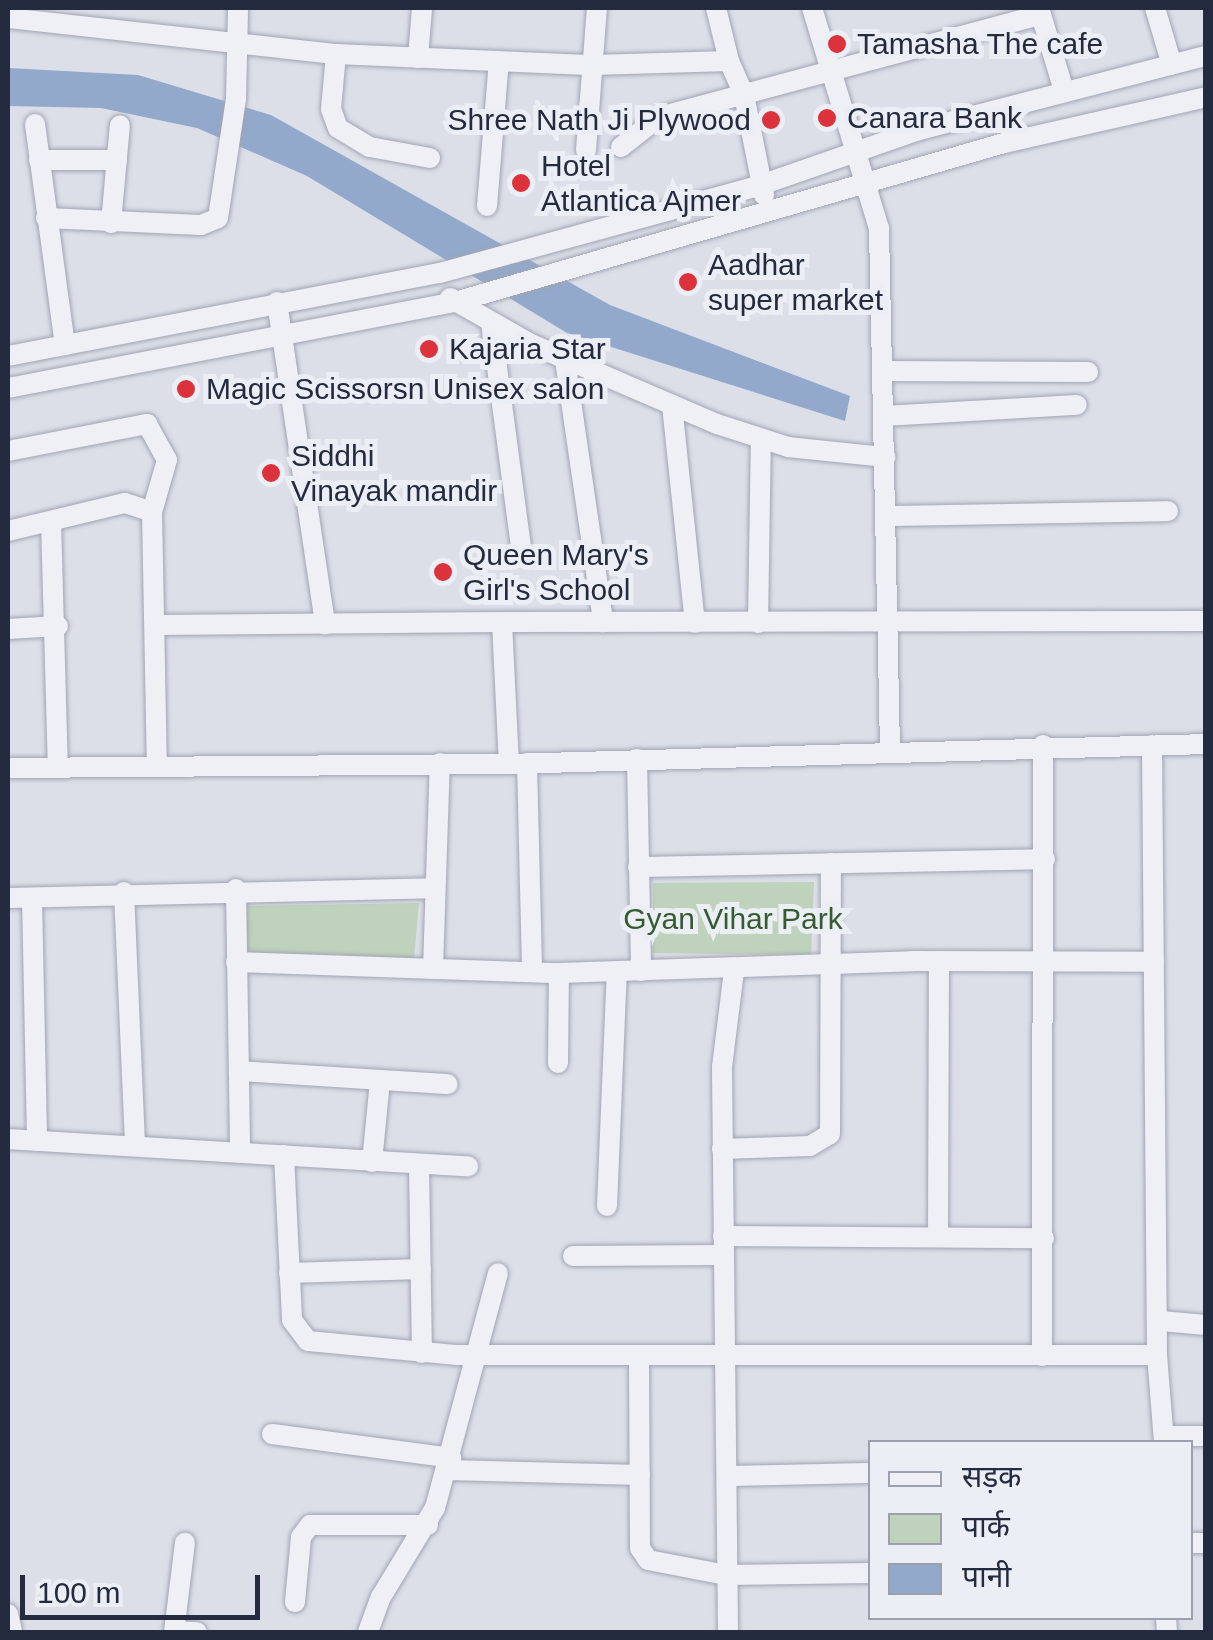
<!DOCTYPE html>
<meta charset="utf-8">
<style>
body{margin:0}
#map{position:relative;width:1213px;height:1640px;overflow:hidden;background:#dcdfe8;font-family:Arial,"Noto Sans Devanagari",sans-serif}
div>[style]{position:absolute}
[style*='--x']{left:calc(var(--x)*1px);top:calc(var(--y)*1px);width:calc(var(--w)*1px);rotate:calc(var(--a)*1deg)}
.green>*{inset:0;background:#bfd3bc}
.water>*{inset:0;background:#92a9cc}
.roads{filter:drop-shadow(0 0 2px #a1a5b2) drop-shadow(0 0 2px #a1a5b2)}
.minor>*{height:20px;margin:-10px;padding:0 10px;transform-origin:10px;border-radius:10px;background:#eff0f6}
.dots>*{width:28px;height:28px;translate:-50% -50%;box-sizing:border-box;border:5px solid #ebeef5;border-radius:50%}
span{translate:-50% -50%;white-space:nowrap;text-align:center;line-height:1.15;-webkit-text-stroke:10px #ebeef5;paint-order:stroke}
.poi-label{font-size:30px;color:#242b3f}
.left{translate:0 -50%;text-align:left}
.right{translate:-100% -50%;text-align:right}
.park-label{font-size:30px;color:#345c30}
.frame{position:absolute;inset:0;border:10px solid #242b3f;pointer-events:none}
.legend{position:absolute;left:868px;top:1440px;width:325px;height:180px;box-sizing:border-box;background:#ebeef5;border:2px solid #9ba0ac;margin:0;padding:12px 18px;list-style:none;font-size:30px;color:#242b3f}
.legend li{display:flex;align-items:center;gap:20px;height:50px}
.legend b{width:50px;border:2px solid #9ba0ac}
.scale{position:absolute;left:20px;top:1575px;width:240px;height:45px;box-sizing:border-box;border:5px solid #242b3f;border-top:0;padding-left:12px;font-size:30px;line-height:35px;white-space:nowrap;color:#242b3f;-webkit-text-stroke:8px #ebeef5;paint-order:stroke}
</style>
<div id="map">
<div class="green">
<div style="clip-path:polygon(814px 882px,811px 955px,653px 953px,653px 883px)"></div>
<div style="clip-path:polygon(419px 903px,414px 959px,248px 955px,244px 906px)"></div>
</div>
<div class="water">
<div style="clip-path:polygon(8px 68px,138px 75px,271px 115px,610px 305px,850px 396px,845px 421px,567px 333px,307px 176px,197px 128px,101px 108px,8px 106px)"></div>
</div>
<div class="roads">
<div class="minor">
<div style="--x:716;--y:8;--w:55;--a:76.2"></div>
<div style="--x:812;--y:8;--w:230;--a:73.1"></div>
<div style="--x:879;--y:228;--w:522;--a:88.79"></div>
<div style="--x:1039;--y:8;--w:87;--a:73.2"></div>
<div style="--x:1155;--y:8;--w:59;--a:73.4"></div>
<div style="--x:8;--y:18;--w:330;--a:6.3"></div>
<div style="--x:336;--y:54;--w:257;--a:2.5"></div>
<div style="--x:593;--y:65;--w:136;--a:-1.7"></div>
<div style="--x:729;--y:61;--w:37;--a:66"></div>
<div style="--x:744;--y:95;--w:102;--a:78.7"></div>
<div style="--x:336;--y:54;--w:55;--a:95.2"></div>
<div style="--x:331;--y:109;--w:20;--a:70"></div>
<div style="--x:338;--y:128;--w:37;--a:31"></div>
<div style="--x:370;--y:147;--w:61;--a:10.4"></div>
<div style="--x:418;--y:58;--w:50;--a:-85.4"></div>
<div style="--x:35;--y:124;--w:223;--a:82.3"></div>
<div style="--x:621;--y:147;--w:48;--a:-38.3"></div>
<div style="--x:659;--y:117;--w:395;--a:-15"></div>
<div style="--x:586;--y:150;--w:142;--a:-85.6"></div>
<div style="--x:39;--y:160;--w:78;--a:0"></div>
<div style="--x:487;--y:206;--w:145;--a:-85.3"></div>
<div style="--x:46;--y:218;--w:155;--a:2.6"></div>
<div style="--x:201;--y:225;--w:18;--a:-22"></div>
<div style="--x:218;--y:218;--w:120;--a:-81.4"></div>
<div style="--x:236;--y:99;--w:91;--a:-88.7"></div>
<div style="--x:111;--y:223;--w:98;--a:-84.8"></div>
<div style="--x:450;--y:298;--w:93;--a:29.6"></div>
<div style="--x:531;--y:344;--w:202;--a:23.3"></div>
<div style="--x:717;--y:424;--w:75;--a:17.9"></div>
<div style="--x:788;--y:447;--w:98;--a:5.9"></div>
<div style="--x:277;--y:302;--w:326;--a:81.5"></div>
<div style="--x:491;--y:322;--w:227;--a:82.4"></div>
<div style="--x:8;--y:356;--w:440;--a:-10.9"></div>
<div style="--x:440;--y:273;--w:333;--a:-15.3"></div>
<div style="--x:761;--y:185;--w:167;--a:-19.2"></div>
<div style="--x:919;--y:130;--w:296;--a:-14.5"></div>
<div style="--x:565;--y:360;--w:265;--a:81.7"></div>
<div style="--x:882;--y:371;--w:206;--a:0.3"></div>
<div style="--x:8;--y:388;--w:455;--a:-10.9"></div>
<div style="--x:455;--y:302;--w:572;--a:-16.15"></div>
<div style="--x:1004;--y:143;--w:207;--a:-12.8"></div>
<div style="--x:672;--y:405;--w:219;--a:84"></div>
<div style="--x:884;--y:416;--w:193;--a:-3.3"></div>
<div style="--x:8;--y:451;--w:142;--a:-11"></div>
<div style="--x:147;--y:424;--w:41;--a:60.9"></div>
<div style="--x:167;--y:460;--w:54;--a:106.1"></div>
<div style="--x:888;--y:516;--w:280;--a:-1"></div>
<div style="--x:51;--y:521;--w:244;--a:88.4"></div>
<div style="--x:8;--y:531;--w:120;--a:-13.5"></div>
<div style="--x:125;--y:503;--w:28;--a:18"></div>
<div style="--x:152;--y:512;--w:253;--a:88.9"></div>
<div style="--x:502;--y:622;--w:704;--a:-0.08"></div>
<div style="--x:758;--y:623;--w:184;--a:-89.1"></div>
<div style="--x:156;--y:625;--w:346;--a:-0.5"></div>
<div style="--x:502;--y:622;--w:142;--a:87.2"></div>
<div style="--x:8;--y:629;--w:50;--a:-3.4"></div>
<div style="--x:1152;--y:745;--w:610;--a:89.53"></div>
<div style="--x:1157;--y:1355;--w:87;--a:85.4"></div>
<div style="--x:637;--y:759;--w:212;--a:88.9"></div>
<div style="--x:527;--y:763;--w:209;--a:88.6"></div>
<div style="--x:8;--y:768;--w:501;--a:-0.46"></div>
<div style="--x:509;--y:764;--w:697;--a:-1.64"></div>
<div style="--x:638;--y:867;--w:407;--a:-1.1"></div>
<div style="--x:236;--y:889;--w:264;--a:89.1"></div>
<div style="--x:124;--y:892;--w:254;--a:87.5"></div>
<div style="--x:8;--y:898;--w:426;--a:-1.3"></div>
<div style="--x:32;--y:898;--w:243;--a:88.8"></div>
<div style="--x:236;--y:962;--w:323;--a:2"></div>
<div style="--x:559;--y:973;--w:353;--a:-1.9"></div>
<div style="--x:912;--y:961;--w:242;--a:0.2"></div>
<div style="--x:433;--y:969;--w:206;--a:-88.1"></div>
<div style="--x:558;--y:1063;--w:90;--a:-89.4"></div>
<div style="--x:239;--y:1071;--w:209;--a:3.6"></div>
<div style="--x:8;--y:1139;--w:461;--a:3.4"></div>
<div style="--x:722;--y:1149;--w:88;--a:-2"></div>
<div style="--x:810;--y:1146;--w:23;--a:-31"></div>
<div style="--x:830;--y:1134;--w:271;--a:-89.8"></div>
<div style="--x:284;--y:1155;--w:165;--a:87.2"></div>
<div style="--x:292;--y:1320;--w:26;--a:53"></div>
<div style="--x:308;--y:1341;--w:148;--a:5.4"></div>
<div style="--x:455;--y:1355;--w:702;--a:0"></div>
<div style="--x:372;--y:1162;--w:82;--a:-84.4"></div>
<div style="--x:419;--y:1165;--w:188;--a:89.1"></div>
<div style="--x:607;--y:1206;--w:234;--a:-87.6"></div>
<div style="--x:723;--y:1236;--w:321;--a:0.4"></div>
<div style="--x:938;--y:1237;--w:276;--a:-89.8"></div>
<div style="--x:573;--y:1256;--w:149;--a:-0.4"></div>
<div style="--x:289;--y:1273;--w:132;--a:-1.7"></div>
<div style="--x:1161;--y:1321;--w:45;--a:5.1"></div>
<div style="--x:1042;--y:1356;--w:611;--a:-89.91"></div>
<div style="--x:639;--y:1357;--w:191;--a:89.7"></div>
<div style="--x:640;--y:1548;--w:14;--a:56"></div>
<div style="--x:648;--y:1560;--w:79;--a:10.9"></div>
<div style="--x:726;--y:1575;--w:144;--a:-0.8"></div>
<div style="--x:272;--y:1434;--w:181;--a:7.6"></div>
<div style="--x:1165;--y:1436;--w:41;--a:0"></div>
<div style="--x:448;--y:1470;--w:192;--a:1.5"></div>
<div style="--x:728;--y:1476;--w:142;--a:-1.2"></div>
<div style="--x:1190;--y:1543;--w:16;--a:0"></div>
<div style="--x:295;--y:1602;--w:65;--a:-84.7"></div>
<div style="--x:301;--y:1537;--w:15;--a:-53"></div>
<div style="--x:310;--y:1525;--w:118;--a:0"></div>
<div style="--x:8;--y:1614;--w:18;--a:77"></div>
<div style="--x:1166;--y:1618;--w:14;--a:86"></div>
<div style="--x:175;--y:1631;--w:22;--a:3"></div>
<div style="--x:174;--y:1632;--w:90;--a:-83"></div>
<div style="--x:368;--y:1632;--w:37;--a:-70"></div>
<div style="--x:381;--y:1597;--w:104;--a:-58.8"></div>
<div style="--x:435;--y:1508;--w:243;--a:-75"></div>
<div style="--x:728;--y:1632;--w:565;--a:-90.61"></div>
<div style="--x:722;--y:1067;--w:98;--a:-82.9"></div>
</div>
</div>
<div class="dots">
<div style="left:837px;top:44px;background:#dc323b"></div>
<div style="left:827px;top:118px;background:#dc323b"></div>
<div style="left:771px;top:120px;background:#dc323b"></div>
<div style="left:521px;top:183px;background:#dc323b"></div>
<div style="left:688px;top:282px;background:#dc323b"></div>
<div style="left:429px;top:349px;background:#dc323b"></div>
<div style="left:186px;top:389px;background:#dc323b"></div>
<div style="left:271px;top:473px;background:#dc323b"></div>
<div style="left:443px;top:572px;background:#dc323b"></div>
</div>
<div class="poi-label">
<span class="left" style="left:857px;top:44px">Tamasha The cafe</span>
<span class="left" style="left:847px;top:118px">Canara Bank</span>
<span class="right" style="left:751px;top:120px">Shree Nath Ji Plywood</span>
<span class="left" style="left:541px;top:183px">Hotel<br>Atlantica Ajmer</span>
<span class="left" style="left:708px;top:282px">Aadhar<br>super market</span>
<span class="left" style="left:449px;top:349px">Kajaria Star</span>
<span class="left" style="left:206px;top:389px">Magic Scissorsn Unisex salon</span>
<span class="left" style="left:291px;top:473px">Siddhi<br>Vinayak mandir</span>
<span class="left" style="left:463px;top:572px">Queen Mary's<br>Girl's School</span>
</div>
<div class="park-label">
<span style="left:733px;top:919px">Gyan Vihar Park</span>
</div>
<div class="frame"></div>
<ul class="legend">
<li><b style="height:12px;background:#eff0f6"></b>सड़क</li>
<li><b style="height:28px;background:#bfd3bc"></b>पार्क</li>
<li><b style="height:28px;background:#92a9cc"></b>पानी</li>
</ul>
<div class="scale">100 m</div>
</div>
